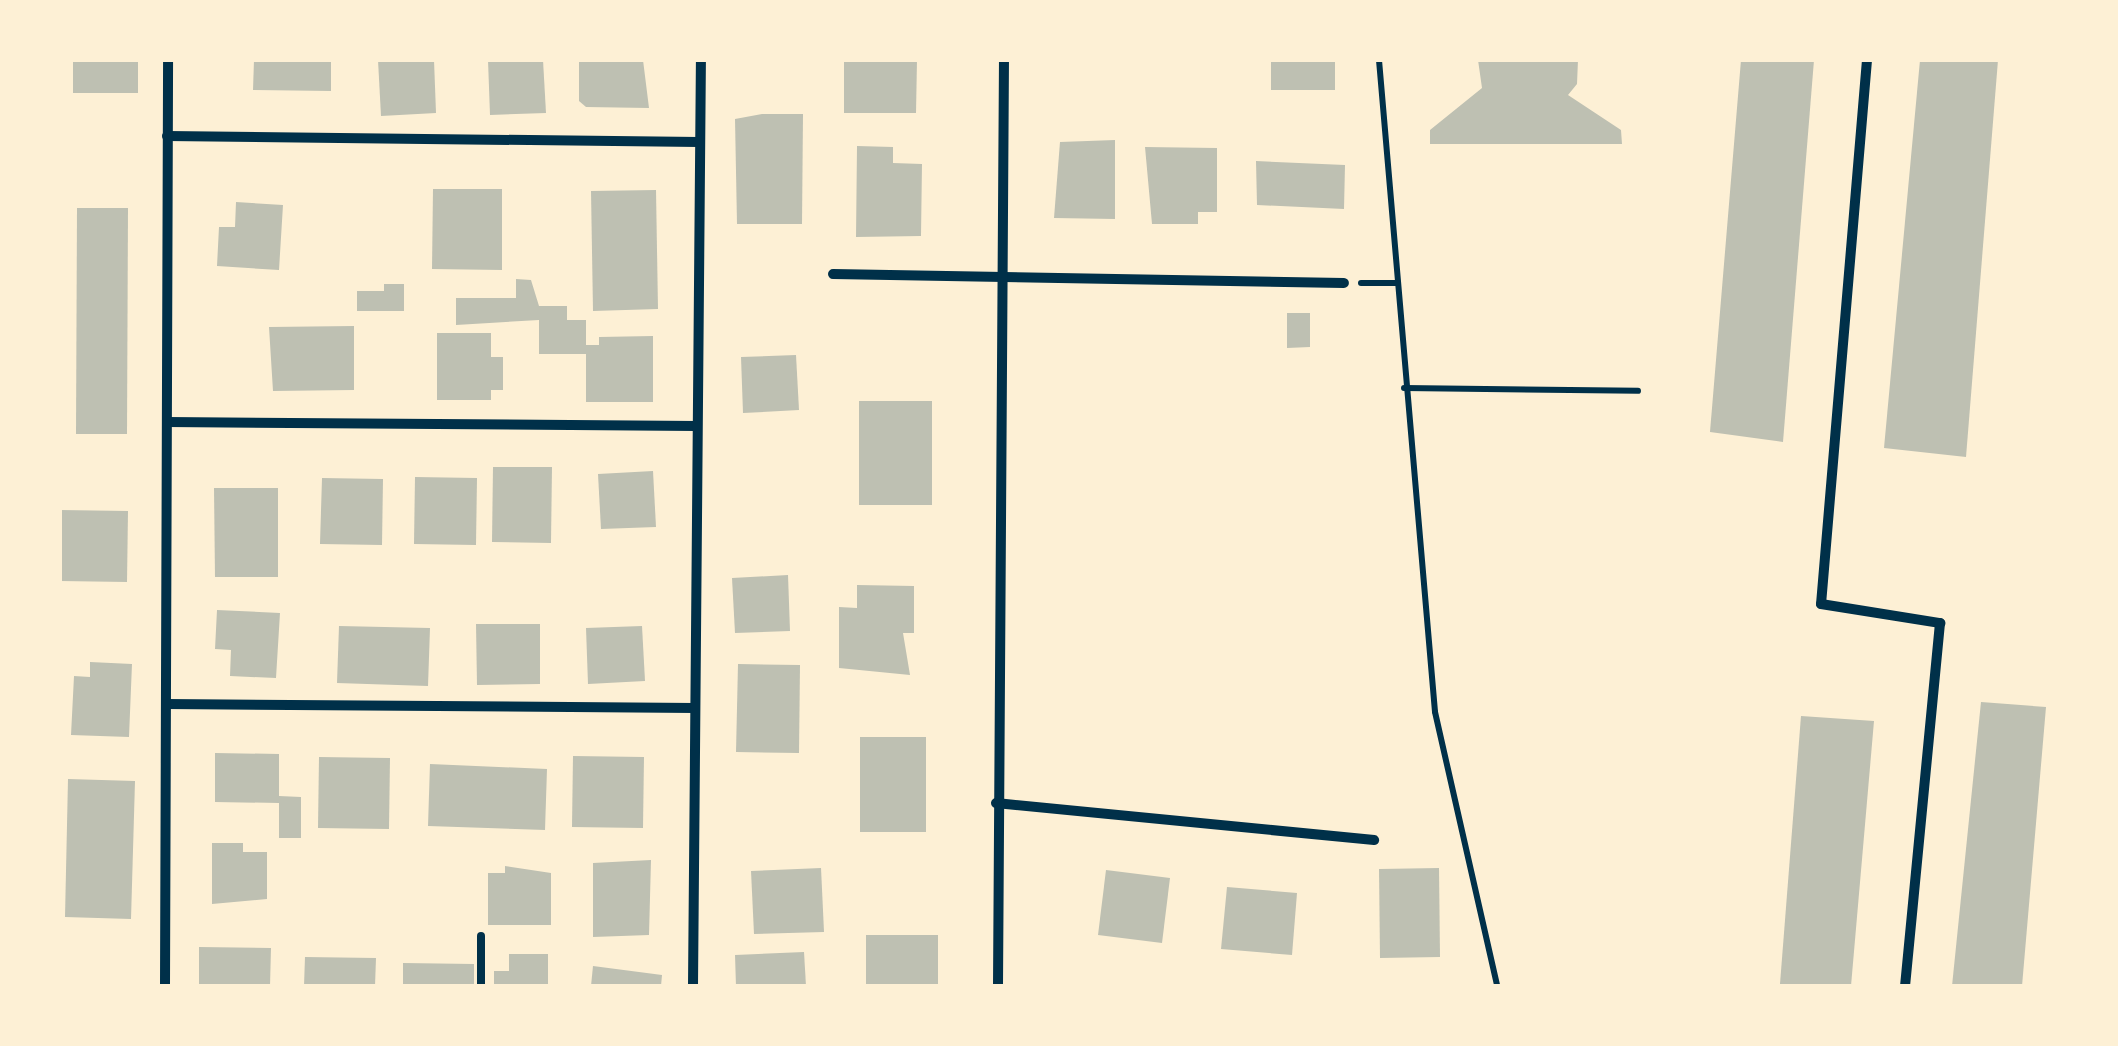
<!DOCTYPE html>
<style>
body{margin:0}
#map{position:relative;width:2118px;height:1046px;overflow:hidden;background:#fdf0d5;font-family:Overpass,sans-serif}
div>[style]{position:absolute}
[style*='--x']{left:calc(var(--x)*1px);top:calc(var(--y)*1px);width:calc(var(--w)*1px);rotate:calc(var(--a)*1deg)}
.building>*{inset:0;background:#bec0b2}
.path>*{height:6px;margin:-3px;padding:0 3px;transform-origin:3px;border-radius:3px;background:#003049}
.service>*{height:8px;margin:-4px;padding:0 4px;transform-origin:4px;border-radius:4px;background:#003049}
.minor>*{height:10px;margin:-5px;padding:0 5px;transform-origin:5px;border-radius:5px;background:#003049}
span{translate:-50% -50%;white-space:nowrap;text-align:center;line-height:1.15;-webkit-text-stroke:8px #fdf0d5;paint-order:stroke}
.frame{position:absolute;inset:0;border:62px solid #fdf0d5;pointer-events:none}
</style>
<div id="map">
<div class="building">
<div style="clip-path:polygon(73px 60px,138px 60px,138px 93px,73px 93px)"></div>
<div style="clip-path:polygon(254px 60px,331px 60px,331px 91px,253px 90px)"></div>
<div style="clip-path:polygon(378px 60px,434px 60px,436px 113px,381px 116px)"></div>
<div style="clip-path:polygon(488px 60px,543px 60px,546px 113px,490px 115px)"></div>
<div style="clip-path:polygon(579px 60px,643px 60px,649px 108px,586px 107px,579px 101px)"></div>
<div style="clip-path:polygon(844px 60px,917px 60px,916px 113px,844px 113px)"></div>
<div style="clip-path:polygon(1271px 60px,1335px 60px,1335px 90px,1271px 90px)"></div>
<div style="clip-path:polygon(1478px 60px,1578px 60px,1577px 84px,1568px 95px,1621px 130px,1622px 144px,1430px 144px,1430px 130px,1482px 88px)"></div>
<div style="clip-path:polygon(1741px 60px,1814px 60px,1783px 442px,1710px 432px)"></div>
<div style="clip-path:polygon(1920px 60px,1998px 60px,1966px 457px,1884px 448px)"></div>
<div style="clip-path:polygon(762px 114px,803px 114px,802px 224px,737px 224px,735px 119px)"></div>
<div style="clip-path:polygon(1115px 140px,1115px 219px,1054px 218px,1060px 142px)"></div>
<div style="clip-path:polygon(857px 146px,893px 147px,893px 163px,922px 164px,921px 236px,856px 237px)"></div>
<div style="clip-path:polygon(1145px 147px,1217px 148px,1217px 212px,1198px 212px,1198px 224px,1152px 224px)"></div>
<div style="clip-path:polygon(1256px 161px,1345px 165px,1344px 209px,1257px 205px)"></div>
<div style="clip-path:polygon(433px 189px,502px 189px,502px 270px,432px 269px)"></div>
<div style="clip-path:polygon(656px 190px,658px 309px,593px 311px,591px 191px)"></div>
<div style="clip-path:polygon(236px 202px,283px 205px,279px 270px,217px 266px,219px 227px,235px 227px)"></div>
<div style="clip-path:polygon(77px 208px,128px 208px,127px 434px,76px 434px)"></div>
<div style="clip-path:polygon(516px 279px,531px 280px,539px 306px,567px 306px,567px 320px,586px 320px,586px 345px,599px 345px,599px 337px,653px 336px,653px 402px,586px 402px,586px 354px,539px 354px,539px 320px,456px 325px,456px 298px,516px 298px)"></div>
<div style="clip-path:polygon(384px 284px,404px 284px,404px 311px,357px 311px,357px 291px,384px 291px)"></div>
<div style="clip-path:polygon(1287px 313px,1310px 313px,1310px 347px,1287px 348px)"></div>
<div style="clip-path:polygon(354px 326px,354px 390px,273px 391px,269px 327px)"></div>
<div style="clip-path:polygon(437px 333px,491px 333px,491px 357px,503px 357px,503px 390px,491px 390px,491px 400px,437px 400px)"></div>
<div style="clip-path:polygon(796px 355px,799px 410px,743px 413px,741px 357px)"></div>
<div style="clip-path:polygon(859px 401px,932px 401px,932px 505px,859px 505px)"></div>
<div style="clip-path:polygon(493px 467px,552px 467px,551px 543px,492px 542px)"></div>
<div style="clip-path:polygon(653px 471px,656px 527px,601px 529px,598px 474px)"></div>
<div style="clip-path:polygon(415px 477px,477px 478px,476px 545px,414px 544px)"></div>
<div style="clip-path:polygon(322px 478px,383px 479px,382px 545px,320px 544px)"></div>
<div style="clip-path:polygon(214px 488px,278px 488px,278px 577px,215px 577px)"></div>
<div style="clip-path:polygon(60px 510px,128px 511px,127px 582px,60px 581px)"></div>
<div style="clip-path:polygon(788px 575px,790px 631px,735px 633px,732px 578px)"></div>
<div style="clip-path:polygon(857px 585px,914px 586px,914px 633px,903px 633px,910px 675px,839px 668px,839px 607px,857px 608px)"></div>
<div style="clip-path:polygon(217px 610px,280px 613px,276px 678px,230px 676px,231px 650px,215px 649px)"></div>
<div style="clip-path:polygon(476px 624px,540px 624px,540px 684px,477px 685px)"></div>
<div style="clip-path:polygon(339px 626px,430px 628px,428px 686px,337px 683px)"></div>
<div style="clip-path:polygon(642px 626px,645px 681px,588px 684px,586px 628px)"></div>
<div style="clip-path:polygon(90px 662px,132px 664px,129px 737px,71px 735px,74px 676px,90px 677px)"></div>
<div style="clip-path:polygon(738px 664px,800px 665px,799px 753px,736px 752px)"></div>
<div style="clip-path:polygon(1981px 702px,2046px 707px,2022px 986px,1952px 986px)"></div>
<div style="clip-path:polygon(1801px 716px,1874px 721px,1851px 986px,1780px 984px)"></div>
<div style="clip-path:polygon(860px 737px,926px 737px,926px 832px,860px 832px)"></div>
<div style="clip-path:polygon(215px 753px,279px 754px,279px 796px,301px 797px,301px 838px,279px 838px,279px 803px,215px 802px)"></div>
<div style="clip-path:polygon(573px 756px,644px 757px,643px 828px,572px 827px)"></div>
<div style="clip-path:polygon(319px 757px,390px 758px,389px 829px,318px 828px)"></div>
<div style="clip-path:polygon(430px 764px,547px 769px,545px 830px,428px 826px)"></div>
<div style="clip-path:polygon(68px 779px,135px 781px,131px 919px,65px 917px)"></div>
<div style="clip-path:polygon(212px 843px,243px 843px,243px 852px,267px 852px,267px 899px,212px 904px)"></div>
<div style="clip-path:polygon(651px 860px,649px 935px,593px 937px,593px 863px)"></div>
<div style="clip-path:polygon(505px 866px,551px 873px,551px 925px,488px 925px,488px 873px,505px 873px)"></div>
<div style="clip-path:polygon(821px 868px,824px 932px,754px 934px,751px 871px)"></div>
<div style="clip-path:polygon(1439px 868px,1440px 957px,1380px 958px,1379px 869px)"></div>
<div style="clip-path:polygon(1106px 870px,1170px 878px,1162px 943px,1098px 935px)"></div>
<div style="clip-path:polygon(1227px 887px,1297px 893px,1292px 955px,1221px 949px)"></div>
<div style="clip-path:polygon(866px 935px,938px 935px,938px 986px,866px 986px)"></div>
<div style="clip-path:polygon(199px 947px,271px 948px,270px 986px,199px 986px)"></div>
<div style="clip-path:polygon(804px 952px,806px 986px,736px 986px,735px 955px)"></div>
<div style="clip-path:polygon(509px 954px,548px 954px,548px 986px,494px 986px,494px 971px,509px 971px)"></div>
<div style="clip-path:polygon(305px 957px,376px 958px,375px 986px,304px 986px)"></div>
<div style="clip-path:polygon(403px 963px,474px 964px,474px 986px,403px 986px)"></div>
<div style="clip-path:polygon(593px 966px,662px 975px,661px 986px,591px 986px)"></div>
</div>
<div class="path">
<div style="--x:1379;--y:60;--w:654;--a:85.09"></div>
<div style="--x:1435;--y:712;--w:281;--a:77.2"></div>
<div style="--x:1361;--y:283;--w:35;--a:0"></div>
<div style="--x:1404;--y:388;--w:234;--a:0.7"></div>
</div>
<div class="service">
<div style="--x:481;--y:986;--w:50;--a:-90"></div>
</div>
<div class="minor">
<div style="--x:1867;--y:60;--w:546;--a:94.83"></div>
<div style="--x:1821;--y:604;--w:121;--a:9.1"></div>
<div style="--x:1940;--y:623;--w:365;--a:95.5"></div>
<div style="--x:167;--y:136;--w:532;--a:0.65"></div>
<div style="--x:833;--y:274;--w:511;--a:1.01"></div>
<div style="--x:167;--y:422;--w:529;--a:0.43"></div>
<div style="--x:166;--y:704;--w:529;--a:0.43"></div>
<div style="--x:996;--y:803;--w:380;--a:5.6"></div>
<div style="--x:165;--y:986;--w:926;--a:-89.81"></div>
<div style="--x:693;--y:986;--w:926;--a:-89.51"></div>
<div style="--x:998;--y:986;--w:926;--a:-89.63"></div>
</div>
<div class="frame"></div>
</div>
